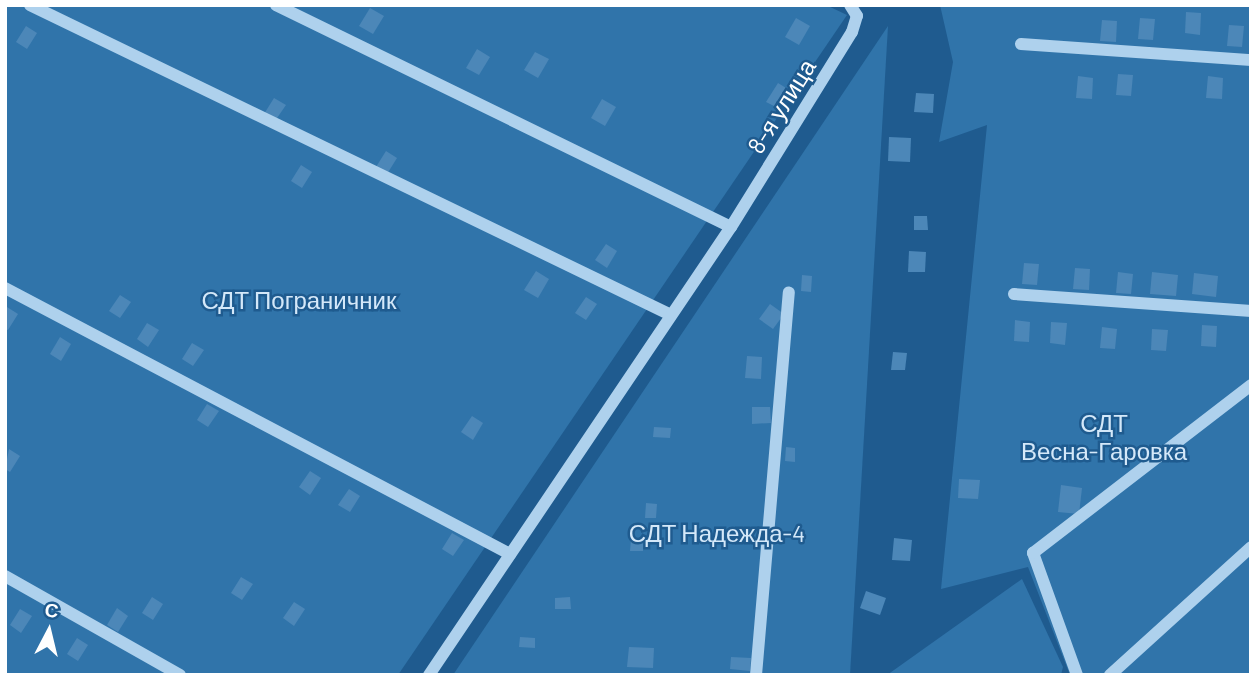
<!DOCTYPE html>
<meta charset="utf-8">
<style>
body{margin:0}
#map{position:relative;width:1256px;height:680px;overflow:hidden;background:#1f5b8f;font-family:Barlow,sans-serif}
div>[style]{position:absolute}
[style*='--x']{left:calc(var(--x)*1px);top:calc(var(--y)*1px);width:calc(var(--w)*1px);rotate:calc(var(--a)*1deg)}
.green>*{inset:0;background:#3074aa}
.building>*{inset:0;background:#4c87b8}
.minor>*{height:12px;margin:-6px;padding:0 6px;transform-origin:6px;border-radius:6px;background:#aed1ed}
span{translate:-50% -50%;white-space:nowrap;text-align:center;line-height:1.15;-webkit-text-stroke:5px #1f5b8f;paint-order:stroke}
.street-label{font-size:24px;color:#fff}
.park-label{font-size:24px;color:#d4e8f9}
.frame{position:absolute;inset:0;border:7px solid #fff;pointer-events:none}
.north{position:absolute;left:14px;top:596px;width:70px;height:70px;-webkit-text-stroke:5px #1f5b8f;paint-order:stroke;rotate:7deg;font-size:19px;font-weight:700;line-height:28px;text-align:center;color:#fff}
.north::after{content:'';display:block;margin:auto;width:24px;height:32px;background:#fff;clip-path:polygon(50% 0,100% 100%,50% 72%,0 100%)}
</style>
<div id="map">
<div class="green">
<div style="clip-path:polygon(5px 5px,826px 5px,847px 15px,398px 675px,5px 675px)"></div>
<div style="clip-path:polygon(940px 5px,1251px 5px,1251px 675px,1070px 675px,1028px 567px,941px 589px,987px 125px,939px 142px,953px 62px)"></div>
<div style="clip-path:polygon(888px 26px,850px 675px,453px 675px)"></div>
<div style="clip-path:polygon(1022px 579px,1063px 667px,1061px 675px,887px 675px)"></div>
</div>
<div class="building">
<div style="clip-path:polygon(370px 8px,384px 16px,373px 34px,359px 26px)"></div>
<div style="clip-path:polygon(1186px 12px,1201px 13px,1200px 35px,1185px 33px)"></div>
<div style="clip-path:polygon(796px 18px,810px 26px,799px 45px,785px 37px)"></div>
<div style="clip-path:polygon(1140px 18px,1155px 19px,1153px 40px,1138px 39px)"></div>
<div style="clip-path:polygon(1102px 20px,1117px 21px,1116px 42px,1100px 41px)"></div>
<div style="clip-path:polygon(1229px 25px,1244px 26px,1242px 47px,1227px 46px)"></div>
<div style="clip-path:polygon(26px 26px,37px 33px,27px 49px,16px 42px)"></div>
<div style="clip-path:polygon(477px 49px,490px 57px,479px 75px,466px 68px)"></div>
<div style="clip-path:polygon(535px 52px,549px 59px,538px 78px,524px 70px)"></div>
<div style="clip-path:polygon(1118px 74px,1133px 75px,1131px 96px,1116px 95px)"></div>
<div style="clip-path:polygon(1078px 76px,1093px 78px,1092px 99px,1076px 98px)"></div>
<div style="clip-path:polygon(1208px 76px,1223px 78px,1222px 99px,1206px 98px)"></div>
<div style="clip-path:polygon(778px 83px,791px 91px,780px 109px,766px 102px)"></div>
<div style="clip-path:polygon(916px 93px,934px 94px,933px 113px,914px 112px)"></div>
<div style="clip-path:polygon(274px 98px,286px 105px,275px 121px,264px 114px)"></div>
<div style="clip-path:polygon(602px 99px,616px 107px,605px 126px,591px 118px)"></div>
<div style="clip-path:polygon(889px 137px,911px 138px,910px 162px,888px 161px)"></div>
<div style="clip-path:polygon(386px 151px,397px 158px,387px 174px,376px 167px)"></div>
<div style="clip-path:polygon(301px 165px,312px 172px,302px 188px,291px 181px)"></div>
<div style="clip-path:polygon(914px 216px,927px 216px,928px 230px,914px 230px)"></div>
<div style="clip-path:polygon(606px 244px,617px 251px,607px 268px,595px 260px)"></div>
<div style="clip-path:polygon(909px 251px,926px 252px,925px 272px,908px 272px)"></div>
<div style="clip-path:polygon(1024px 263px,1039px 264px,1037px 285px,1022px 284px)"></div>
<div style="clip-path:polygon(1075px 268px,1090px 269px,1089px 290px,1073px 289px)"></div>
<div style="clip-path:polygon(536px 271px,549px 279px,538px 298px,524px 290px)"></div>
<div style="clip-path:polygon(1118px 272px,1133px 274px,1131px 294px,1116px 293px)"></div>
<div style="clip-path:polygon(1152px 272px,1178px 275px,1176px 296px,1150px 294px)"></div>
<div style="clip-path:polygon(1194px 273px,1218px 276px,1216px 297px,1192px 294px)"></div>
<div style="clip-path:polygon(802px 275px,812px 276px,811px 292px,801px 291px)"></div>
<div style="clip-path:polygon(120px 295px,131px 302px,120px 318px,109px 311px)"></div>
<div style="clip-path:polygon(586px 297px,597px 304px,586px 320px,575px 313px)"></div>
<div style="clip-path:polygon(770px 304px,784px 314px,773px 329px,759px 319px)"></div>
<div style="clip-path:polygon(7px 307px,18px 314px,8px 330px,5px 329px)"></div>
<div style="clip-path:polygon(1015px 320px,1030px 322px,1029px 342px,1014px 341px)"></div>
<div style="clip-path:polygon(1051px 322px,1067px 323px,1065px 345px,1050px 343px)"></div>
<div style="clip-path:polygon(147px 323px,159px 330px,148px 347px,137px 339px)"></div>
<div style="clip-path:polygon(1202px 325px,1217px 326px,1216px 347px,1201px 346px)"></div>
<div style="clip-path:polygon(1102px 327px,1117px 329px,1115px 349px,1100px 348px)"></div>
<div style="clip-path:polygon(1152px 329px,1168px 330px,1166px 351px,1151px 350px)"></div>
<div style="clip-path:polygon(60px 337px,71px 344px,61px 361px,50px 354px)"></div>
<div style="clip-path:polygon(192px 343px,204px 350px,193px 366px,182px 359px)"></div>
<div style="clip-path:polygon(893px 352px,907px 353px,905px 370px,891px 370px)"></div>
<div style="clip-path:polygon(747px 356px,762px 357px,761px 379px,745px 378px)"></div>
<div style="clip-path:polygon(207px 404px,219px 411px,208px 427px,197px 420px)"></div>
<div style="clip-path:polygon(752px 407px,770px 407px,771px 423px,752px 424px)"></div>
<div style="clip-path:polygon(472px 416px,483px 423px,473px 440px,461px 432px)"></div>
<div style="clip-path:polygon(654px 427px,671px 428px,670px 438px,653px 437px)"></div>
<div style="clip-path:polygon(786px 447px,795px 448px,795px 462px,785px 461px)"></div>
<div style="clip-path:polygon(9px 449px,20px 456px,10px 472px,5px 469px)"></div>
<div style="clip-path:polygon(310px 471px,321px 478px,310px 495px,299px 487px)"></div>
<div style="clip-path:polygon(959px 479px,980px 480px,978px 499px,958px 498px)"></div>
<div style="clip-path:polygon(1061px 485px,1082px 488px,1079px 514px,1058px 512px)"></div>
<div style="clip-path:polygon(349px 489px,360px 496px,350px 512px,338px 505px)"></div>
<div style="clip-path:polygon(646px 503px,657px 504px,656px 518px,645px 518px)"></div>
<div style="clip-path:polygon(452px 533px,464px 540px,453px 556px,442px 549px)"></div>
<div style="clip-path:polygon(894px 538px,912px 540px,910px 561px,892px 560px)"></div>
<div style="clip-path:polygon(631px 539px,644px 540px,643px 551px,630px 551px)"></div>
<div style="clip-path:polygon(241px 577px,253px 584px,242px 600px,231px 593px)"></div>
<div style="clip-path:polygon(866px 591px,886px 598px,880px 615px,860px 608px)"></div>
<div style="clip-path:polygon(152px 597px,163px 604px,153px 620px,142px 613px)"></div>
<div style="clip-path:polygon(570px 597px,571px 609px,555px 609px,555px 598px)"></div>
<div style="clip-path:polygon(294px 602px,305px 609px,294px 626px,283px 618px)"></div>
<div style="clip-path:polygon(117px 608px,128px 616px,118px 632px,107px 625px)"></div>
<div style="clip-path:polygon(20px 609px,32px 616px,21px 633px,10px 625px)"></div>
<div style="clip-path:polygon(520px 637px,535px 638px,535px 648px,519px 647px)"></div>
<div style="clip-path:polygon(77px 638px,88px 645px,78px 661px,67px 654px)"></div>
<div style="clip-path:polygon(629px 647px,654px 648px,653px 668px,627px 667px)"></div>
<div style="clip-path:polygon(731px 657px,751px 658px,750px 671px,730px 669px)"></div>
</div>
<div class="minor">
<div style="--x:30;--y:5;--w:712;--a:25.81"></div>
<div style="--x:276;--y:5;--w:506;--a:26.01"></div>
<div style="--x:1021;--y:44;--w:231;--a:4"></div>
<div style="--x:5;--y:288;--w:571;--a:27.78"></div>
<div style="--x:1014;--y:294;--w:238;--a:4.1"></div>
<div style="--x:5;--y:576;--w:201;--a:29.5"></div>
<div style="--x:429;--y:675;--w:540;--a:-56.02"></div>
<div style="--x:731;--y:227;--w:229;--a:-58.2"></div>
<div style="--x:852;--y:32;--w:17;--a:-73"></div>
<div style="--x:857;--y:16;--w:13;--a:-122"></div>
<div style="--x:756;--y:675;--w:384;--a:-85.1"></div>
<div style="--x:1077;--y:675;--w:130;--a:-109.8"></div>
<div style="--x:1033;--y:553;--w:275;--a:-37.6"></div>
<div style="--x:1110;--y:675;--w:190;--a:-42.2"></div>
</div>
<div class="street-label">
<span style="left:781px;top:106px;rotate:-58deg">8-я улица</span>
</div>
<div class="park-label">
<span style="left:299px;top:300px">СДТ Пограничник</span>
<span style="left:1104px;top:437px">СДТ<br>Весна-Гаровка</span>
<span style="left:717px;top:533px">СДТ Надежда-4</span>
</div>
<div class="frame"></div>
<div class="north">С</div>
</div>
